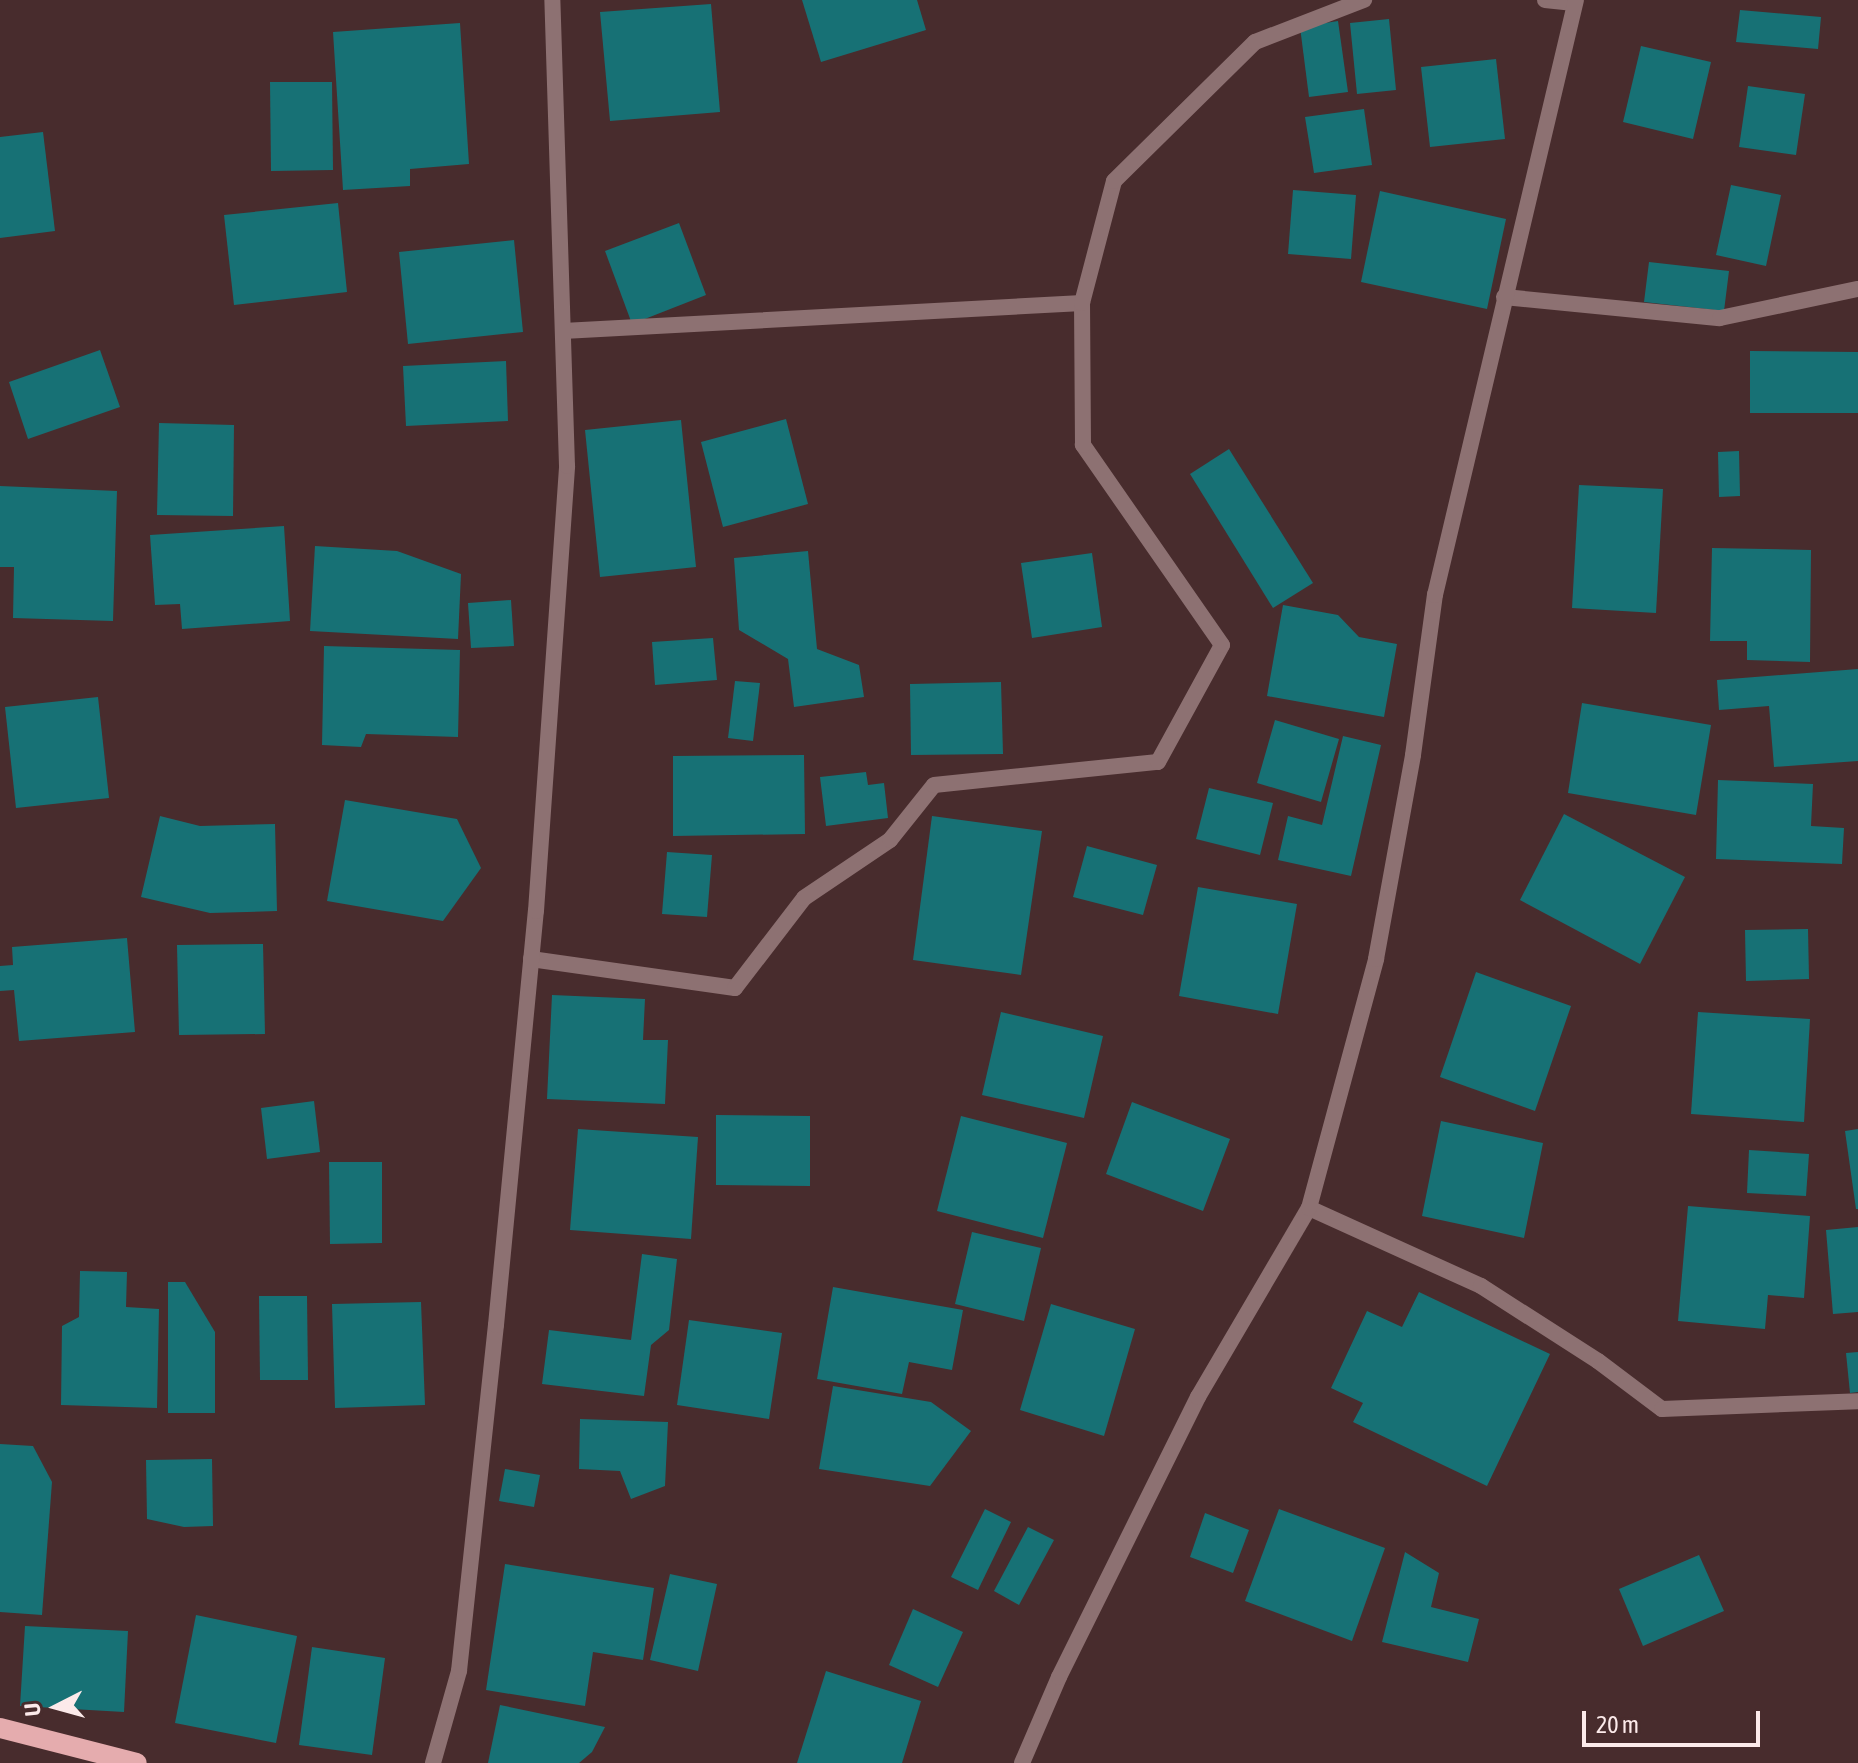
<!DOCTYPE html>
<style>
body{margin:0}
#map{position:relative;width:1858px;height:1763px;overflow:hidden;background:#482c2d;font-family:"Asap Condensed",sans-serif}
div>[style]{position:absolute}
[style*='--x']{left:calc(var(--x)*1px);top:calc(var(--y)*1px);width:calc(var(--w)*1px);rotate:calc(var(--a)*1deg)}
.building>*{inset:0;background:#177175}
.street>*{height:16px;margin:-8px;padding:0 8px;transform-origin:8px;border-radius:8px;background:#8d7172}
.primary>*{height:20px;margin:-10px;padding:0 10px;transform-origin:10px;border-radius:10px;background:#e5acae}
span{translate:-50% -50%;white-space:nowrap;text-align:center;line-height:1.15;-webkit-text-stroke:6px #482c2d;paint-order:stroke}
.north{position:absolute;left:16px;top:1667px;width:80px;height:80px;-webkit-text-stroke:6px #482c2d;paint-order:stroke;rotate:264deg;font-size:22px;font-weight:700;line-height:32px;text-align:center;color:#fceaea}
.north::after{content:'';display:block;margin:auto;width:28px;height:36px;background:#fceaea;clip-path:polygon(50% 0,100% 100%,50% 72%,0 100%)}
.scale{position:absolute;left:1582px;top:1711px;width:178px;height:36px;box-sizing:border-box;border:4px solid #fceaea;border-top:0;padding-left:10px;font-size:24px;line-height:28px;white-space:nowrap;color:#fceaea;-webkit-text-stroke:6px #482c2d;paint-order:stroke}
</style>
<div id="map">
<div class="building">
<div style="clip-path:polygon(802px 0,917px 0,926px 30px,821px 62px)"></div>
<div style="clip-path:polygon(711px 4px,720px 112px,610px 121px,600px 12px)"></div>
<div style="clip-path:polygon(1740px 10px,1821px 17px,1818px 49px,1736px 42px)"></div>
<div style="clip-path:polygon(1389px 19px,1396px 90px,1357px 94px,1350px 23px)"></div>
<div style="clip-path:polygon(1338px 21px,1348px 92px,1309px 97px,1300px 27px)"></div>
<div style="clip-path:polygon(460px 23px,469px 164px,410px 169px,410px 186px,343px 190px,333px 32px)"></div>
<div style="clip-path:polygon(1641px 46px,1711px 62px,1693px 139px,1623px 122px)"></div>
<div style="clip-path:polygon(1496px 59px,1505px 139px,1430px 147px,1421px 67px)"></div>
<div style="clip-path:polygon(270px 82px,332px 82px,333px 170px,271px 171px)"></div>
<div style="clip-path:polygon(1748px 86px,1805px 94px,1796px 155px,1739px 147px)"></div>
<div style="clip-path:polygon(1364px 109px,1372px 165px,1314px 173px,1305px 117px)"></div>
<div style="clip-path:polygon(43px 132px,55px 231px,0 238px,0 137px)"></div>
<div style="clip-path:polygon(1731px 185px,1781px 195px,1766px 266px,1716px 255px)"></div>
<div style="clip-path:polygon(1293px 190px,1356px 195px,1351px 259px,1288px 254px)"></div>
<div style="clip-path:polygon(1380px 191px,1506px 219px,1487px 309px,1361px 282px)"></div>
<div style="clip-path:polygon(338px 203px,347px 292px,234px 305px,224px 215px)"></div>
<div style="clip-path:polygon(679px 223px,706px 295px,632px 324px,605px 251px)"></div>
<div style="clip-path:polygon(514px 240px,523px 332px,408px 344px,399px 252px)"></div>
<div style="clip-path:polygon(1649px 262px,1729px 271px,1724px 311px,1644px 302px)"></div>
<div style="clip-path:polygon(100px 350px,120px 407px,28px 439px,9px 382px)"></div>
<div style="clip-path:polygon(1750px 351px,1858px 352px,1858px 413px,1750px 413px)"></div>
<div style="clip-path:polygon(506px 361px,508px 421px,406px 426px,403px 366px)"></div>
<div style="clip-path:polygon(786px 419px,808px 504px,723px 527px,701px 442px)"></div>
<div style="clip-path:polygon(681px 420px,696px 567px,600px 577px,585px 430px)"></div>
<div style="clip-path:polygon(159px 423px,234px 425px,233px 516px,157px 515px)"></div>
<div style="clip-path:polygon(1229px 449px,1313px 583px,1273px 608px,1190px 474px)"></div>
<div style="clip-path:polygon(1739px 451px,1740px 496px,1719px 497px,1718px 452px)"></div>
<div style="clip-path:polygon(1579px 485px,1663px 489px,1656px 613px,1572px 608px)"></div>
<div style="clip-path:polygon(0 486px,117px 491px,113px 621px,13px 618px,14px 567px,0 567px)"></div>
<div style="clip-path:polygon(284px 526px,290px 621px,182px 629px,180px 604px,155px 605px,150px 535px)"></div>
<div style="clip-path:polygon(315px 546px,397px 551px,461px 574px,458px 639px,310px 631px)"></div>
<div style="clip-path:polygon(1712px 548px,1811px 550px,1810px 662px,1747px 660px,1747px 641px,1710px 641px)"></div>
<div style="clip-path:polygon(808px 551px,817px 649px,859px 665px,864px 697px,794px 707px,788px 659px,739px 630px,734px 558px)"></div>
<div style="clip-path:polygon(1092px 553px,1102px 627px,1032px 638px,1021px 563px)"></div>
<div style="clip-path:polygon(511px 600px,514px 646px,471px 648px,468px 603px)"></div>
<div style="clip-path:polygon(1283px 605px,1338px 615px,1359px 637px,1397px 644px,1384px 717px,1267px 696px)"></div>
<div style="clip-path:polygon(713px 638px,717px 680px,655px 685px,652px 642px)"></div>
<div style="clip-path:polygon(324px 646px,460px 650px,458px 737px,366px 734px,361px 747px,322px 745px)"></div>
<div style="clip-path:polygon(1858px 669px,1858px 761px,1774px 767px,1769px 706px,1719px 710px,1717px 680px)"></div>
<div style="clip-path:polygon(735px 681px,760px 683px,753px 741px,728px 738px)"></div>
<div style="clip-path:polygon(1001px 682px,1003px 754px,911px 755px,910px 684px)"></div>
<div style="clip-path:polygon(98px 697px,109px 798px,16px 808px,5px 707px)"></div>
<div style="clip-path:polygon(1582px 703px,1711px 725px,1696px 815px,1568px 793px)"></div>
<div style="clip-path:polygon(1275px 720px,1339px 739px,1321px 802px,1257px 783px)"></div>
<div style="clip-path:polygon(1343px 736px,1381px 745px,1351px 876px,1278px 860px,1288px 816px,1322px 825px)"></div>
<div style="clip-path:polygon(804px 755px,805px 834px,673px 836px,673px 756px)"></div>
<div style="clip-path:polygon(866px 772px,868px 785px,884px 783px,888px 818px,826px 826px,820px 777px)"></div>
<div style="clip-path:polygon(1718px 780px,1813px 784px,1811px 826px,1844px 828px,1842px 864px,1716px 859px)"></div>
<div style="clip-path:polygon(1209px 788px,1273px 803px,1260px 855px,1196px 839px)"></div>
<div style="clip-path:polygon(345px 800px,457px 819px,481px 868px,443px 921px,327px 901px)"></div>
<div style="clip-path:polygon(1564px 814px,1685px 877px,1640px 964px,1520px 900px)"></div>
<div style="clip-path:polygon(160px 816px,200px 826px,275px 824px,277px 911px,210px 913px,141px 897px)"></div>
<div style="clip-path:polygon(932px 816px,1042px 831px,1021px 975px,913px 960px)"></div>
<div style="clip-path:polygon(1087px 846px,1157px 865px,1143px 915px,1073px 897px)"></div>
<div style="clip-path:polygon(667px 852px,712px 855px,707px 917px,662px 914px)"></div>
<div style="clip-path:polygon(1198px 887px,1297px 904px,1278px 1014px,1179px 996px)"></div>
<div style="clip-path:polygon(1808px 929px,1809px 979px,1746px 981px,1745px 930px)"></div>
<div style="clip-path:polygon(127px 938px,135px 1032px,19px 1041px,14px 990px,0 991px,0 966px,13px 965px,12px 947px)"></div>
<div style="clip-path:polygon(263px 944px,265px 1034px,179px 1035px,177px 945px)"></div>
<div style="clip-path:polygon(1476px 972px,1571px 1006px,1535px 1111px,1440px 1077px)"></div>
<div style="clip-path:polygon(552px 995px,645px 999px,643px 1040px,668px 1040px,665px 1104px,547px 1099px)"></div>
<div style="clip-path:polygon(1001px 1012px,1103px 1036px,1084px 1118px,982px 1095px)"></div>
<div style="clip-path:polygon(1698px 1012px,1810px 1019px,1804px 1122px,1691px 1114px)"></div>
<div style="clip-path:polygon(314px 1101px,320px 1152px,267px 1159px,261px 1108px)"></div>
<div style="clip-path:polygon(1132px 1102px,1230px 1139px,1203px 1211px,1106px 1174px)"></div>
<div style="clip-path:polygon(716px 1115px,810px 1116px,810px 1186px,716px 1185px)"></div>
<div style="clip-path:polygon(961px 1116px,1067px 1143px,1043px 1238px,937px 1211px)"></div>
<div style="clip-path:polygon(1441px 1121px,1543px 1143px,1524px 1238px,1422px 1216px)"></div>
<div style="clip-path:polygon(578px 1129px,698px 1137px,691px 1239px,570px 1230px)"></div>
<div style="clip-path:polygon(1858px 1129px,1858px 1209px,1856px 1209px,1845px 1131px)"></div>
<div style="clip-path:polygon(1749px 1150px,1809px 1154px,1806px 1196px,1747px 1193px)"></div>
<div style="clip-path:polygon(329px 1162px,382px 1162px,382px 1243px,330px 1244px)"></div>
<div style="clip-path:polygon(1688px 1206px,1810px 1216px,1804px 1298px,1768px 1295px,1765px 1329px,1678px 1321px)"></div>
<div style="clip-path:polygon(1858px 1227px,1858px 1312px,1833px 1314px,1826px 1230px)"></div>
<div style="clip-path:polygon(972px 1232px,1041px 1248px,1024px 1321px,955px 1304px)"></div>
<div style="clip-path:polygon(642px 1254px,677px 1259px,669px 1330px,651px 1345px,644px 1396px,542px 1384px,549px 1330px,631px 1340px)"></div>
<div style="clip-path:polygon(80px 1271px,127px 1272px,126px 1307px,159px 1309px,157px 1408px,61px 1405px,62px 1326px,79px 1317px)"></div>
<div style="clip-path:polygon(168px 1282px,185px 1282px,215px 1332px,215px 1413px,168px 1413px)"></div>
<div style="clip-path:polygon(833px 1287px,963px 1310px,952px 1370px,909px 1362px,902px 1394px,817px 1379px)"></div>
<div style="clip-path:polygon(1419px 1292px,1550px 1354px,1487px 1486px,1353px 1422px,1363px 1403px,1331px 1388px,1367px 1311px,1402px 1327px)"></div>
<div style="clip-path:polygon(259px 1296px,307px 1296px,308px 1380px,260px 1380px)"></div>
<div style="clip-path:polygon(421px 1302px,425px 1405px,335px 1408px,332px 1304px)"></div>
<div style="clip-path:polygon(1051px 1304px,1135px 1329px,1104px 1436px,1020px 1410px)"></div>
<div style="clip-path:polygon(689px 1320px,782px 1333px,769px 1419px,677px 1405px)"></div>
<div style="clip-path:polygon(1858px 1352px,1858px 1392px,1850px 1393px,1846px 1353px)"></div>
<div style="clip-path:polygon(833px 1386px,931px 1402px,971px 1431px,930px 1486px,819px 1469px)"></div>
<div style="clip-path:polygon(580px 1419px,668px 1422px,665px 1486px,631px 1499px,620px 1471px,579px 1469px)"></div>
<div style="clip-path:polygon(0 1444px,33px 1446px,52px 1482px,42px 1615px,0 1612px)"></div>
<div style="clip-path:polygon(212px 1459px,213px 1526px,184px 1527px,147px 1519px,146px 1460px)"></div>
<div style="clip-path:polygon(505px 1469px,540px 1475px,534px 1507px,499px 1501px)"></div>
<div style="clip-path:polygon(985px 1509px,1011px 1522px,978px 1590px,951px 1577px)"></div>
<div style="clip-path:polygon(1279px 1509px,1385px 1548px,1352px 1641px,1245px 1601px)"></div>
<div style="clip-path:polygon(1205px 1513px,1249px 1530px,1233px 1573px,1190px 1557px)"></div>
<div style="clip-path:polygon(1028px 1527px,1054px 1540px,1019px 1605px,994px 1591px)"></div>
<div style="clip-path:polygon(1405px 1552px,1439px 1573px,1431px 1607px,1479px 1619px,1468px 1662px,1382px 1642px)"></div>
<div style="clip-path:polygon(1699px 1555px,1724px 1611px,1643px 1646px,1619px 1589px)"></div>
<div style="clip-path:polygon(505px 1564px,654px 1588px,643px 1660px,593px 1652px,585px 1706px,486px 1690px)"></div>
<div style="clip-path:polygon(670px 1574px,717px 1584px,698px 1671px,650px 1660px)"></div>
<div style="clip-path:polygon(913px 1609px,963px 1632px,938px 1687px,889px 1665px)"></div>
<div style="clip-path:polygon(196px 1615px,297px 1636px,276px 1743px,175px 1723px)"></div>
<div style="clip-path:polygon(25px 1626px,128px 1631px,124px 1712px,20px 1706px)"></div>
<div style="clip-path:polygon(312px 1647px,385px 1658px,372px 1755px,299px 1745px)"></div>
<div style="clip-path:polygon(826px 1671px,921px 1701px,902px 1763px,797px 1763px)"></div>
<div style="clip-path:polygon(500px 1705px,605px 1727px,592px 1752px,579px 1763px,488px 1763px)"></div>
</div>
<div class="street">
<div style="--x:1545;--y:0;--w:29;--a:6"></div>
<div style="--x:1504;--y:297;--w:217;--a:5.6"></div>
<div style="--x:1720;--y:318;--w:141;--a:-11.9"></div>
<div style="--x:563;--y:331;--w:520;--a:-3.09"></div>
<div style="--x:531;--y:959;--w:206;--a:8.1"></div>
<div style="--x:735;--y:988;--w:113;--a:-52.5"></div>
<div style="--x:804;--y:898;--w:104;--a:-34"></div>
<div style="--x:890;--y:840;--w:70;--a:-51.3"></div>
<div style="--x:934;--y:785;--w:225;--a:-5.9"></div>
<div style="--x:1158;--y:762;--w:133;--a:-61.3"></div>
<div style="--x:1222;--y:645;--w:244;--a:-124.8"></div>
<div style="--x:1083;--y:445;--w:142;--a:-90.4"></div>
<div style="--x:1082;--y:303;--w:126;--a:-75.3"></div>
<div style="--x:1114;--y:181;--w:198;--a:-44.6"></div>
<div style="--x:1255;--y:42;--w:117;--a:-21.1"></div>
<div style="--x:1309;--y:1208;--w:189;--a:24.4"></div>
<div style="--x:1481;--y:1286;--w:139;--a:32.7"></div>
<div style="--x:1598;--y:1361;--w:80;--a:36.9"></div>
<div style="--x:1662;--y:1409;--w:196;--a:-2.3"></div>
<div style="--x:433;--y:1763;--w:96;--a:-74.2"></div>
<div style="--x:459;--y:1671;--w:348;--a:-83.9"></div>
<div style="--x:496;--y:1325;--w:416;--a:-84.5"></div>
<div style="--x:536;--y:911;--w:446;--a:-86"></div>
<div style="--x:567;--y:466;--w:466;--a:-91.8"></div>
<div style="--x:1022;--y:1763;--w:94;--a:-66.7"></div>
<div style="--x:1059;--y:1677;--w:313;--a:-63.6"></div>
<div style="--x:1198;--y:1397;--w:219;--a:-59.6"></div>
<div style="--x:1309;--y:1208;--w:258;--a:-74.9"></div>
<div style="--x:1376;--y:959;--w:207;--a:-79.7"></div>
<div style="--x:1413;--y:755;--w:162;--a:-82.2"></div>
<div style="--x:1435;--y:595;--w:611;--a:-76.67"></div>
</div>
<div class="primary">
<div style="--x:0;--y:1728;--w:141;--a:14.3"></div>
</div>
<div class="north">U</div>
<div class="scale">20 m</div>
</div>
